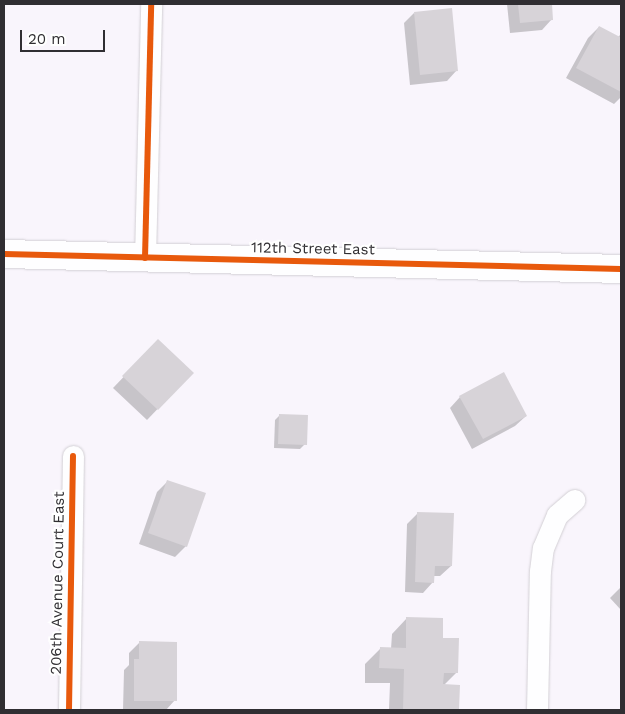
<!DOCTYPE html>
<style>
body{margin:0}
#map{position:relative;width:625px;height:714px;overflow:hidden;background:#f9f5fc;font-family:"Work Sans",sans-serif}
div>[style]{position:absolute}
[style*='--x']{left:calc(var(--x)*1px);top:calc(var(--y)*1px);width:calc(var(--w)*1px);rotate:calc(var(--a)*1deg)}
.shadow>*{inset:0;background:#0003}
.building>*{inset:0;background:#d7d3d8}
.roads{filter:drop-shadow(0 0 1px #d2cfd4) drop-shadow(0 0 1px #d2cfd4)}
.minor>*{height:21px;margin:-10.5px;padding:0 10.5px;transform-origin:10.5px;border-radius:10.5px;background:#fefeff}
.tertiary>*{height:28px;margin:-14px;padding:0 14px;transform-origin:14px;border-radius:14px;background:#fefeff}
.cycleway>*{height:6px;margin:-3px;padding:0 3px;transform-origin:3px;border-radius:3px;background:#e8590c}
span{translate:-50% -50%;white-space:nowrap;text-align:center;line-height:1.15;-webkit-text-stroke:4px #fff;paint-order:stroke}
.street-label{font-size:15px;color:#302e32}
.frame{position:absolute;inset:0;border:5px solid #302e32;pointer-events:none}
.scale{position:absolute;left:20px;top:30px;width:85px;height:22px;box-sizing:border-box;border:2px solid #302e32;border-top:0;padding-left:6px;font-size:15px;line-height:18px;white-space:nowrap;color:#302e32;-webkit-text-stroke:4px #fff;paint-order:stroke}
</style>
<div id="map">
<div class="shadow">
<div style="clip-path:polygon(507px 4px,551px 4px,552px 19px,542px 30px,510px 33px)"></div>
<div style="clip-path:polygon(414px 13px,457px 70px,447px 81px,410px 85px,404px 23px)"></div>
<div style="clip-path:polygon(599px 27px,618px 37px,621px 34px,621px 97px,614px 104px,566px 78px,588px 38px)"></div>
<div style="clip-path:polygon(158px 341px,192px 373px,147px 420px,113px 388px)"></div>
<div style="clip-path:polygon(460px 397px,526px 416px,515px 426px,472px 449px,450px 408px)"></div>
<div style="clip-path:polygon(280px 415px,305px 444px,300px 449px,274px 448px,275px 420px)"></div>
<div style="clip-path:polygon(168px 481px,186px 546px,175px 557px,139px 544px,157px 492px)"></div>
<div style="clip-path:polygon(417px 514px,451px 566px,440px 576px,433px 576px,433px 582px,423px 593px,405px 592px,407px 524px)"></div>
<div style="clip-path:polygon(621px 587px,621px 610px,610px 598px)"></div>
<div style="clip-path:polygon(407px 618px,442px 639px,457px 672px,444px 685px,458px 686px,458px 710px,389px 710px,390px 683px,365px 683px,365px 664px,380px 649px,391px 649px,392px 634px)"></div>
<div style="clip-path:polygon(140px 642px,175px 700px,166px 710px,123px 710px,124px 670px,129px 665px,129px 653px)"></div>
</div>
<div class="building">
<div style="clip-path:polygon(518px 4px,552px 4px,553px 20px,520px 23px)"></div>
<div style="clip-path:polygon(452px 8px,458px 71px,420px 75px,414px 12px)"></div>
<div style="clip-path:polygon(599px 26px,620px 37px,621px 34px,621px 92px,576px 68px)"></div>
<div style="clip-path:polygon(158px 339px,194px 373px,158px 410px,122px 376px)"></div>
<div style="clip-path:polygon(504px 372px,527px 416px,483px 439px,459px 396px)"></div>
<div style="clip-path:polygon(279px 414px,308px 415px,307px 445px,278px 444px)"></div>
<div style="clip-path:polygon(167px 480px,206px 493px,187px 547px,148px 533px)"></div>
<div style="clip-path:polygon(417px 512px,454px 513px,452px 566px,435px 566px,434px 583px,415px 582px)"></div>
<div style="clip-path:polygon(406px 617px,443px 618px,443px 638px,459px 638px,458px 673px,444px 673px,443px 684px,460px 685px,459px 710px,403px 710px,404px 669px,379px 668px,380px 647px,406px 648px)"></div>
<div style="clip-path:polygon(139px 641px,177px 642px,177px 701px,134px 701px,134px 659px,139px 659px)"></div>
</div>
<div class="roads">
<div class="minor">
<div style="--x:145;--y:258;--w:254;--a:-88.6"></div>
<div style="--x:69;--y:710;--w:254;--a:-89.1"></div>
<div style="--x:537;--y:710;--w:139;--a:-88.8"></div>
<div style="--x:540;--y:571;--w:23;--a:-83"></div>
<div style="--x:543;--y:548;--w:36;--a:-67"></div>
<div style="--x:557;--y:515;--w:23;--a:-41"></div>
</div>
<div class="tertiary">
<div style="--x:4;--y:254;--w:617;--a:1.39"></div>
</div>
</div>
<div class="cycleway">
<div style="--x:4;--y:254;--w:617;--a:1.39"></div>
<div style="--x:145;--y:258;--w:254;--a:-88.6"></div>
<div style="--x:69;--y:710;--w:254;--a:-89.1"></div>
</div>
<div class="street-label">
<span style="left:313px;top:249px;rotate:1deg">112th Street East</span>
<span style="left:58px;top:583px;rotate:-89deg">206th Avenue Court East</span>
</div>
<div class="frame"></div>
<div class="scale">20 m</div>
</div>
